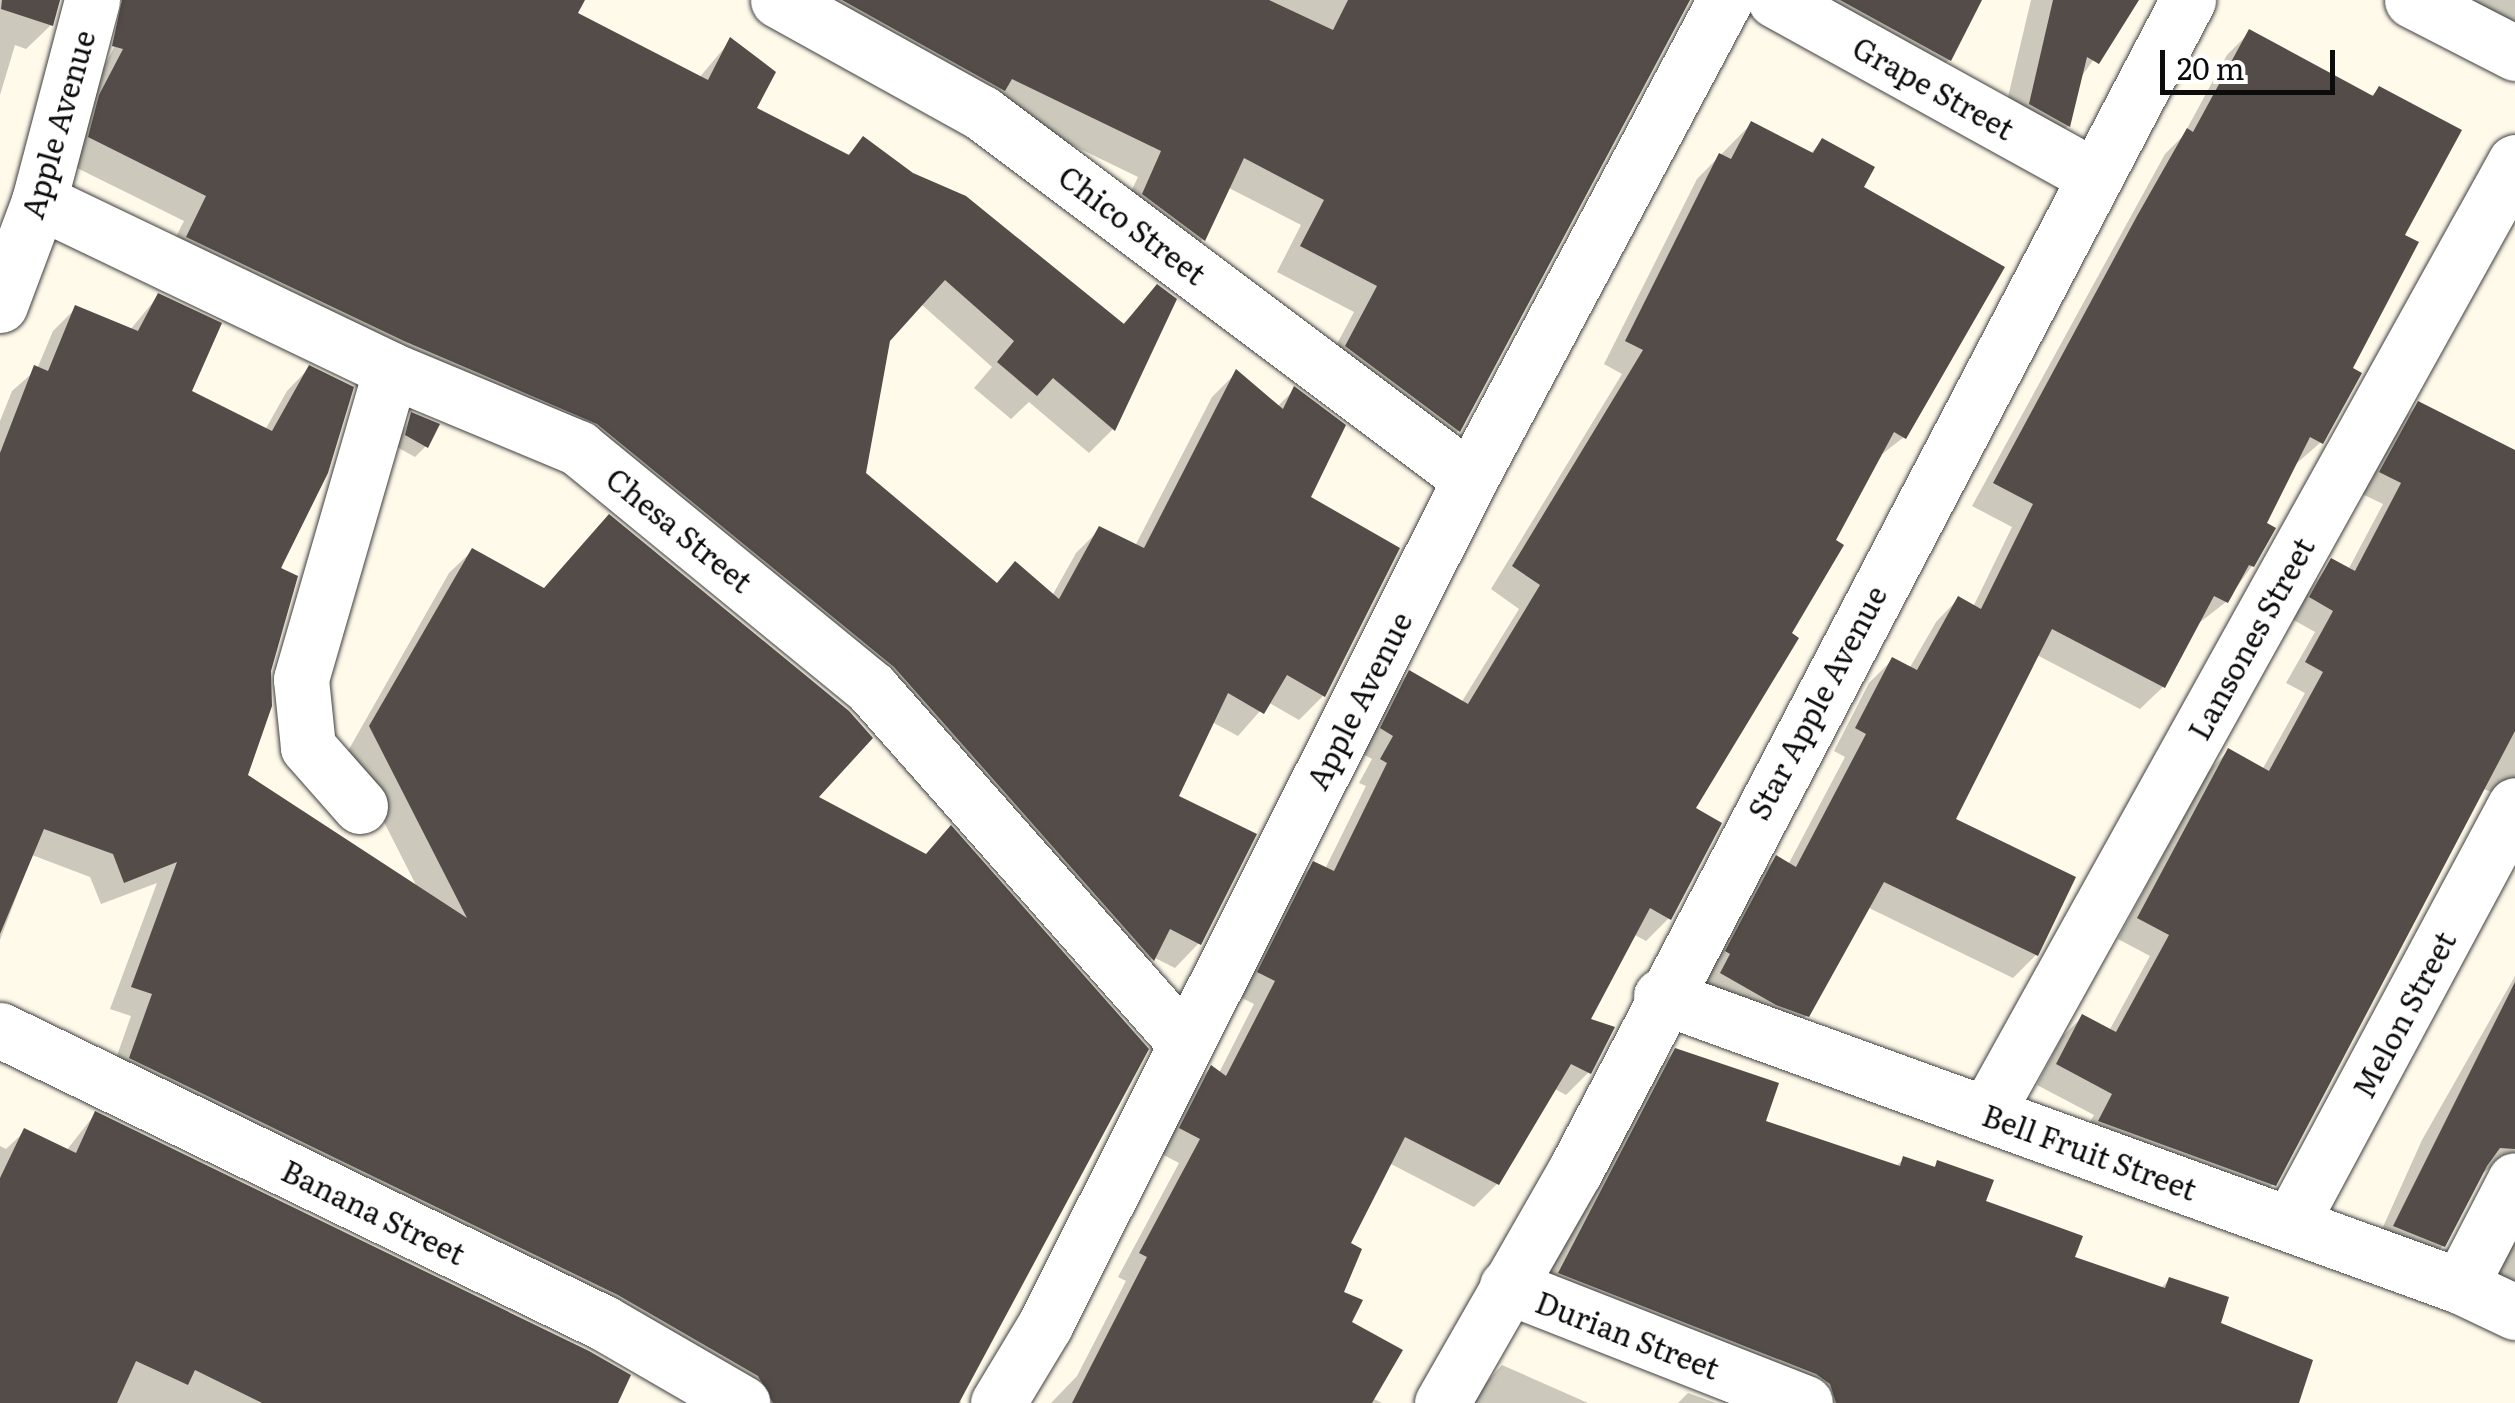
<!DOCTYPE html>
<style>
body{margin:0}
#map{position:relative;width:2515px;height:1403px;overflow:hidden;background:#fffaea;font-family:Literata,serif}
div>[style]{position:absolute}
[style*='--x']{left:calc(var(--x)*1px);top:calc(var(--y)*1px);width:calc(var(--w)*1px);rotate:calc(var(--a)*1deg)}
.shadow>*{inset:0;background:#0003}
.building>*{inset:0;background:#544c48}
.roads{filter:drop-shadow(0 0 2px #3f3f3f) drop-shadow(0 0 2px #3f3f3f)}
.minor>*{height:55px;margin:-27.5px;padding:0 27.5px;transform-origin:27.5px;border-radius:27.5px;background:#fff}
span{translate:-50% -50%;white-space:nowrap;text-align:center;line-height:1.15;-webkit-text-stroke:10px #fff;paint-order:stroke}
.street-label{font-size:30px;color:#0c0c0c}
.scale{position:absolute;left:2160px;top:50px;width:175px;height:45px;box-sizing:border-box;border:5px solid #0c0c0c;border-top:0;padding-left:12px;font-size:30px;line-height:35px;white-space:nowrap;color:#0c0c0c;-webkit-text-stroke:8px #fff;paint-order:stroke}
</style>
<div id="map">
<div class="shadow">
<div style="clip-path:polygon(0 0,60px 0,51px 25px,26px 49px,15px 45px,0 95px)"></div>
<div style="clip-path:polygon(138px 0,550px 0,699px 78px,730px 41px,754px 109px,846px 157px,863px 140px,1122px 325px,1158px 287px,1174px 299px,1113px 429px,1089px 453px,1029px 402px,1011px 419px,974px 388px,992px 367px,921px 304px,888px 340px,863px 474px,995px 585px,1052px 596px,1076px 553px,1100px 529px,1135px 546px,1212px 397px,1236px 373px,1277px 407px,1294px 390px,1323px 696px,1299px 720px,1268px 702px,1238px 736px,1212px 722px,1176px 798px,1199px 943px,1175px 968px,1153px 957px,1129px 983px,870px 691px,573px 448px,163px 262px,184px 221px,65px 162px,74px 126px)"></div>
<div style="clip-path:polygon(773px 0,1652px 0,1581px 198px,1458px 431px,1433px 455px,1322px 372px,1354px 312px,1277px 272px,1301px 225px,1227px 187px,1203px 239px,1178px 264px,1118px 219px,1138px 177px)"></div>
<div style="clip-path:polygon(1732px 0,1979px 0,1949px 60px,1918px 91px)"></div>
<div style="clip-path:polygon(2031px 0,2136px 0,2079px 80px,2068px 126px,2037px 156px,1999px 135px)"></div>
<div style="clip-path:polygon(2405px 0,2515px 0,2515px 64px)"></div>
<div style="clip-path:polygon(2250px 32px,2370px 97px,2379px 89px,2401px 236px,2321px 442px,2296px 464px,2264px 524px,2252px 566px,2226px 602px,2199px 623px,2163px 687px,2140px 709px,2035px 654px,1952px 820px,2036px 955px,2013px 978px,1867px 907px,1807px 1015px,1784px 1038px,1699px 997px,1754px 881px,1776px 858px,1788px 865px,1845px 757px,1834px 751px,1869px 683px,1892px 660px,1909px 669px,1936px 622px,1958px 599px,1973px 607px,2012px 527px,1972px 506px,2165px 154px,2183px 136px,2227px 55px)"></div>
<div style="clip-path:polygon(1751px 124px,1810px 154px,1822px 141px,1860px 188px,1904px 437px,1877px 458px,1693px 808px,1669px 918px,1646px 941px,1633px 934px,1587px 1020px,1589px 1072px,1566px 1095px,1555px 1089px,1497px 1184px,1474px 1207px,1389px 1163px,1347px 1244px,1341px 1293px,1372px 1398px,1382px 1403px,1051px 1403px,1077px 1376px,1126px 1281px,1118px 1277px,1179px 1163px,1158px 1152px,1188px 1090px,1211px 1068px,1219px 1073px,1254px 1004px,1236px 995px,1291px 887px,1314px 864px,1325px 869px,1366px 786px,1359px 783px,1372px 759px,1359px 752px,1386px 696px,1409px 673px,1461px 703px,1519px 609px,1491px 589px,1622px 374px,1604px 364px,1697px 179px)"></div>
<div style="clip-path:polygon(158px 296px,189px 392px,265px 430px,287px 391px,309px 368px,268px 671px,245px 776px,418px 889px,348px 751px,449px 573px,472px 551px,815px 798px,961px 1403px,739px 1403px,108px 1081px,131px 1016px,110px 1009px,157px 883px,101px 904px,90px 877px,32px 855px,0 940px,0 421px,12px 391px,37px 369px,53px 331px,76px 308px,130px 330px)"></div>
<div style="clip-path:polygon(2418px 404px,2515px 453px,2515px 801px,2481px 788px,2273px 1184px,2253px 1205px,2079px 1142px,2094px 1115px,2037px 1085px,2062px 1037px,2082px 1017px,2109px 1031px,2150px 956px,2118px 939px,2208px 772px,2228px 751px,2262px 770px,2305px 693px,2286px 683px,2315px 632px,2290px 618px,2331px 561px,2348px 570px,2383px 504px,2360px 493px,2398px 425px)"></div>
<div style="clip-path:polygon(412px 415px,426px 446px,415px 457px,395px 446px)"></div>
<div style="clip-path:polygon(2515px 976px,2515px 1183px,2490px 1168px,2480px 1175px,2443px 1246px,2422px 1266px,2374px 1247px,2422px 1140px)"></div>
<div style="clip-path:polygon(1676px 1050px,1763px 1122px,1895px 1167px,1904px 1159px,1932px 1169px,1938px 1163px,1983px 1203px,2072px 1259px,2160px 1289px,2169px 1280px,2296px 1403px,1800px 1403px,1537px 1296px,1652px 1074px)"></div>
<div style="clip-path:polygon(95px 1114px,616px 1403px,0 1403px,0 1146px,6px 1149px,25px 1131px,66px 1151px)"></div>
<div style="clip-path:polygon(2515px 1227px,2515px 1309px,2484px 1293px)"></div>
<div style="clip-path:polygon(1502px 1365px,1588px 1403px,1468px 1403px)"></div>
<div style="clip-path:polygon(1688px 1393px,1716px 1403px,1678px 1403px)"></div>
</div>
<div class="building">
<div style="clip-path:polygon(2px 0,60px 0,53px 26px,1px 9px)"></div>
<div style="clip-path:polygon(122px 0,585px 0,578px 13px,708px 80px,730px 37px,776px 72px,757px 108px,849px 155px,863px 136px,913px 173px,966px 196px,1124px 324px,1157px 284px,1177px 299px,1115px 431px,1053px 378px,1037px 396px,997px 362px,1014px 341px,945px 280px,890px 341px,866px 473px,997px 583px,1015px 561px,1059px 599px,1099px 526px,1144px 548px,1236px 369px,1283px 409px,1294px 386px,1346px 425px,1311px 497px,1400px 548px,1325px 697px,1287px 675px,1264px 714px,1228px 693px,1179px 796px,1257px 834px,1201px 945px,1170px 929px,1154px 961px,894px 667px,597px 424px,404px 341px,186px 237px,206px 196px,88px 137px,99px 95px,123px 49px,112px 46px)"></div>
<div style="clip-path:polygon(842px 0,1269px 0,1333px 30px,1348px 0,1690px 0,1460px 432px,1345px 346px,1377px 286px,1300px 246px,1324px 200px,1244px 158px,1205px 241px,1142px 194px,1161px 151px,1012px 79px,1005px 91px)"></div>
<div style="clip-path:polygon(1840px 0,1982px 0,1951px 61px)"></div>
<div style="clip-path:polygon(2053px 0,2139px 0,2099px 64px,2087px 57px,2070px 127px,2029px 104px)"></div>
<div style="clip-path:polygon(2249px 29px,2373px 96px,2379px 86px,2462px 130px,2405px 235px,2419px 242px,2353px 368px,2362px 373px,2323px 444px,2310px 437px,2267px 523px,2276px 528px,2254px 567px,2249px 565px,2228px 603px,2214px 596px,2165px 688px,2052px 629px,1956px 819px,2076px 877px,2038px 956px,1884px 882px,1809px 1017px,1776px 1005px,1720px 973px,1730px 954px,1725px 951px,1776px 855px,1796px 867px,1866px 734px,1855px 728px,1892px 657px,1917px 670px,1958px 596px,1981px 609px,2033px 504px,1993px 483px,2137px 216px,2187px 128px,2193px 132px)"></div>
<div style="clip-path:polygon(1751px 121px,1813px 153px,1822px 138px,1875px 167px,1864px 187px,2005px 267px,1906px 439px,1894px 432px,1836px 540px,1844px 545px,1792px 633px,1799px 638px,1696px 808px,1722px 823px,1671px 920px,1650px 908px,1591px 1019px,1615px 1027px,1591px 1074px,1571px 1064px,1499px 1185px,1405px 1137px,1351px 1243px,1362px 1249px,1344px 1292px,1363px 1300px,1352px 1322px,1403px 1350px,1372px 1403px,1072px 1403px,1147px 1257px,1139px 1253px,1200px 1139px,1179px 1128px,1211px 1065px,1226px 1076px,1275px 981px,1257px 972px,1313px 861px,1334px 871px,1387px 763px,1380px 759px,1393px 736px,1380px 728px,1409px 670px,1468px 704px,1540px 585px,1512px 566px,1643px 350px,1625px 341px,1719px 153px,1731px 159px)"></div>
<div style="clip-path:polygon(158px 293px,222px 323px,192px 391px,272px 431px,309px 365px,354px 387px,328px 473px,281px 568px,298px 576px,271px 671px,272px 706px,248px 775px,467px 918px,369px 726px,472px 548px,544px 588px,609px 514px,849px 711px,873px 738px,819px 797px,926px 854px,951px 825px,1149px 1049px,959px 1403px,773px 1403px,758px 1376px,618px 1295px,129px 1058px,152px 994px,131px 987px,177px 862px,124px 883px,113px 854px,44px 829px,0 934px,0 453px,34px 365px,48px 371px,75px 305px,138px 331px)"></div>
<div style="clip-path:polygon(2418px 401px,2515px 450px,2515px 731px,2276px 1186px,2098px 1121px,2112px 1094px,2056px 1064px,2082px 1014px,2116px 1032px,2169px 935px,2137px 918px,2228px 748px,2269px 771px,2323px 672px,2305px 662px,2333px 611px,2309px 597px,2331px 558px,2355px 571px,2401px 483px,2379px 472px)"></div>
<div style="clip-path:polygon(411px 412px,440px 424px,428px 448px,405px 435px)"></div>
<div style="clip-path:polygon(2515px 982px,2515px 1149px,2500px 1148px,2487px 1166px,2445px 1247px,2393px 1226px)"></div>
<div style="clip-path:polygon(1675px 1048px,1779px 1083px,1766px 1121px,1900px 1166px,1903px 1156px,1935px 1167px,1937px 1160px,1994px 1180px,1986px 1201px,2083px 1236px,2075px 1257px,2165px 1288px,2169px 1277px,2229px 1297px,2221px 1323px,2313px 1360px,2299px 1403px,1836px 1403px,1830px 1384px,1816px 1374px,1558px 1273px)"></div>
<div style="clip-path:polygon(95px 1111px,589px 1351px,631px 1375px,618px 1403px,262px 1403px,195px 1370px,188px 1385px,136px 1361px,117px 1403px,0 1403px,0 1178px,24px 1128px,76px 1153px)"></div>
</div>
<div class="roads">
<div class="minor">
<div style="--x:778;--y:0;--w:233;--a:29"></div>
<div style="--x:982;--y:113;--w:610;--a:36.87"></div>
<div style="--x:1775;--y:0;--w:362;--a:28.9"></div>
<div style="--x:2412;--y:0;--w:116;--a:27.2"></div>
<div style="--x:39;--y:201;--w:390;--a:25.6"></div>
<div style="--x:391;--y:370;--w:203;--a:22.6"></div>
<div style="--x:578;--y:448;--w:379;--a:39.3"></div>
<div style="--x:871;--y:688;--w:474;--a:48.5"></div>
<div style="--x:0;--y:305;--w:111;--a:-69.4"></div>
<div style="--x:39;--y:201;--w:208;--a:-75.2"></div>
<div style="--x:360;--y:806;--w:79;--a:-131.4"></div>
<div style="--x:308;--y:747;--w:68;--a:-95.9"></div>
<div style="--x:301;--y:679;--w:322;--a:-73.8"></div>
<div style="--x:1661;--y:996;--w:850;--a:19.95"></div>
<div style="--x:2460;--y:1286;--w:61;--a:25.3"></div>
<div style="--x:0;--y:1030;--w:671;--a:25.88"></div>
<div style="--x:604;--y:1323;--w:160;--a:30.1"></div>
<div style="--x:1986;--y:1114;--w:1089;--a:-60.94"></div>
<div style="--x:2291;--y:1223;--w:474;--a:-61.8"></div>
<div style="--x:1507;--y:1286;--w:320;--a:21.4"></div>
<div style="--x:2460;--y:1286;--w:119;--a:-62.6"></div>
<div style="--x:998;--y:1403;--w:91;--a:-58.9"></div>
<div style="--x:1045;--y:1325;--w:947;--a:-63.33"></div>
<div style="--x:1470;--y:479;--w:543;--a:-61.97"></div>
<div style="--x:1442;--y:1403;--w:267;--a:-60.2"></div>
<div style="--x:1575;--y:1171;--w:1322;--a:-62.37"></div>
</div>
</div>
<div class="street-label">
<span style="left:1934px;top:87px;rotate:29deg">Grape Street</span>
<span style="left:57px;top:124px;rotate:-74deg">Apple Avenue</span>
<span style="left:1133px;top:224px;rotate:37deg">Chico Street</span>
<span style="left:680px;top:529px;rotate:39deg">Chesa Street</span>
<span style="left:2250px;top:638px;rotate:-61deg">Lansones Street</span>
<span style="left:1358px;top:700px;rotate:-63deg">Apple Avenue</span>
<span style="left:1816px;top:702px;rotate:-62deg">Star Apple Avenue</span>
<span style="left:2403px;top:1014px;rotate:-62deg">Melon Street</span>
<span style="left:2090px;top:1151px;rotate:20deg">Bell Fruit Street</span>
<span style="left:374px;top:1211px;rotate:26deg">Banana Street</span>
<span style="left:1628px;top:1334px;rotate:21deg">Durian Street</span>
</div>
<div class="scale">20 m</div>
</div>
